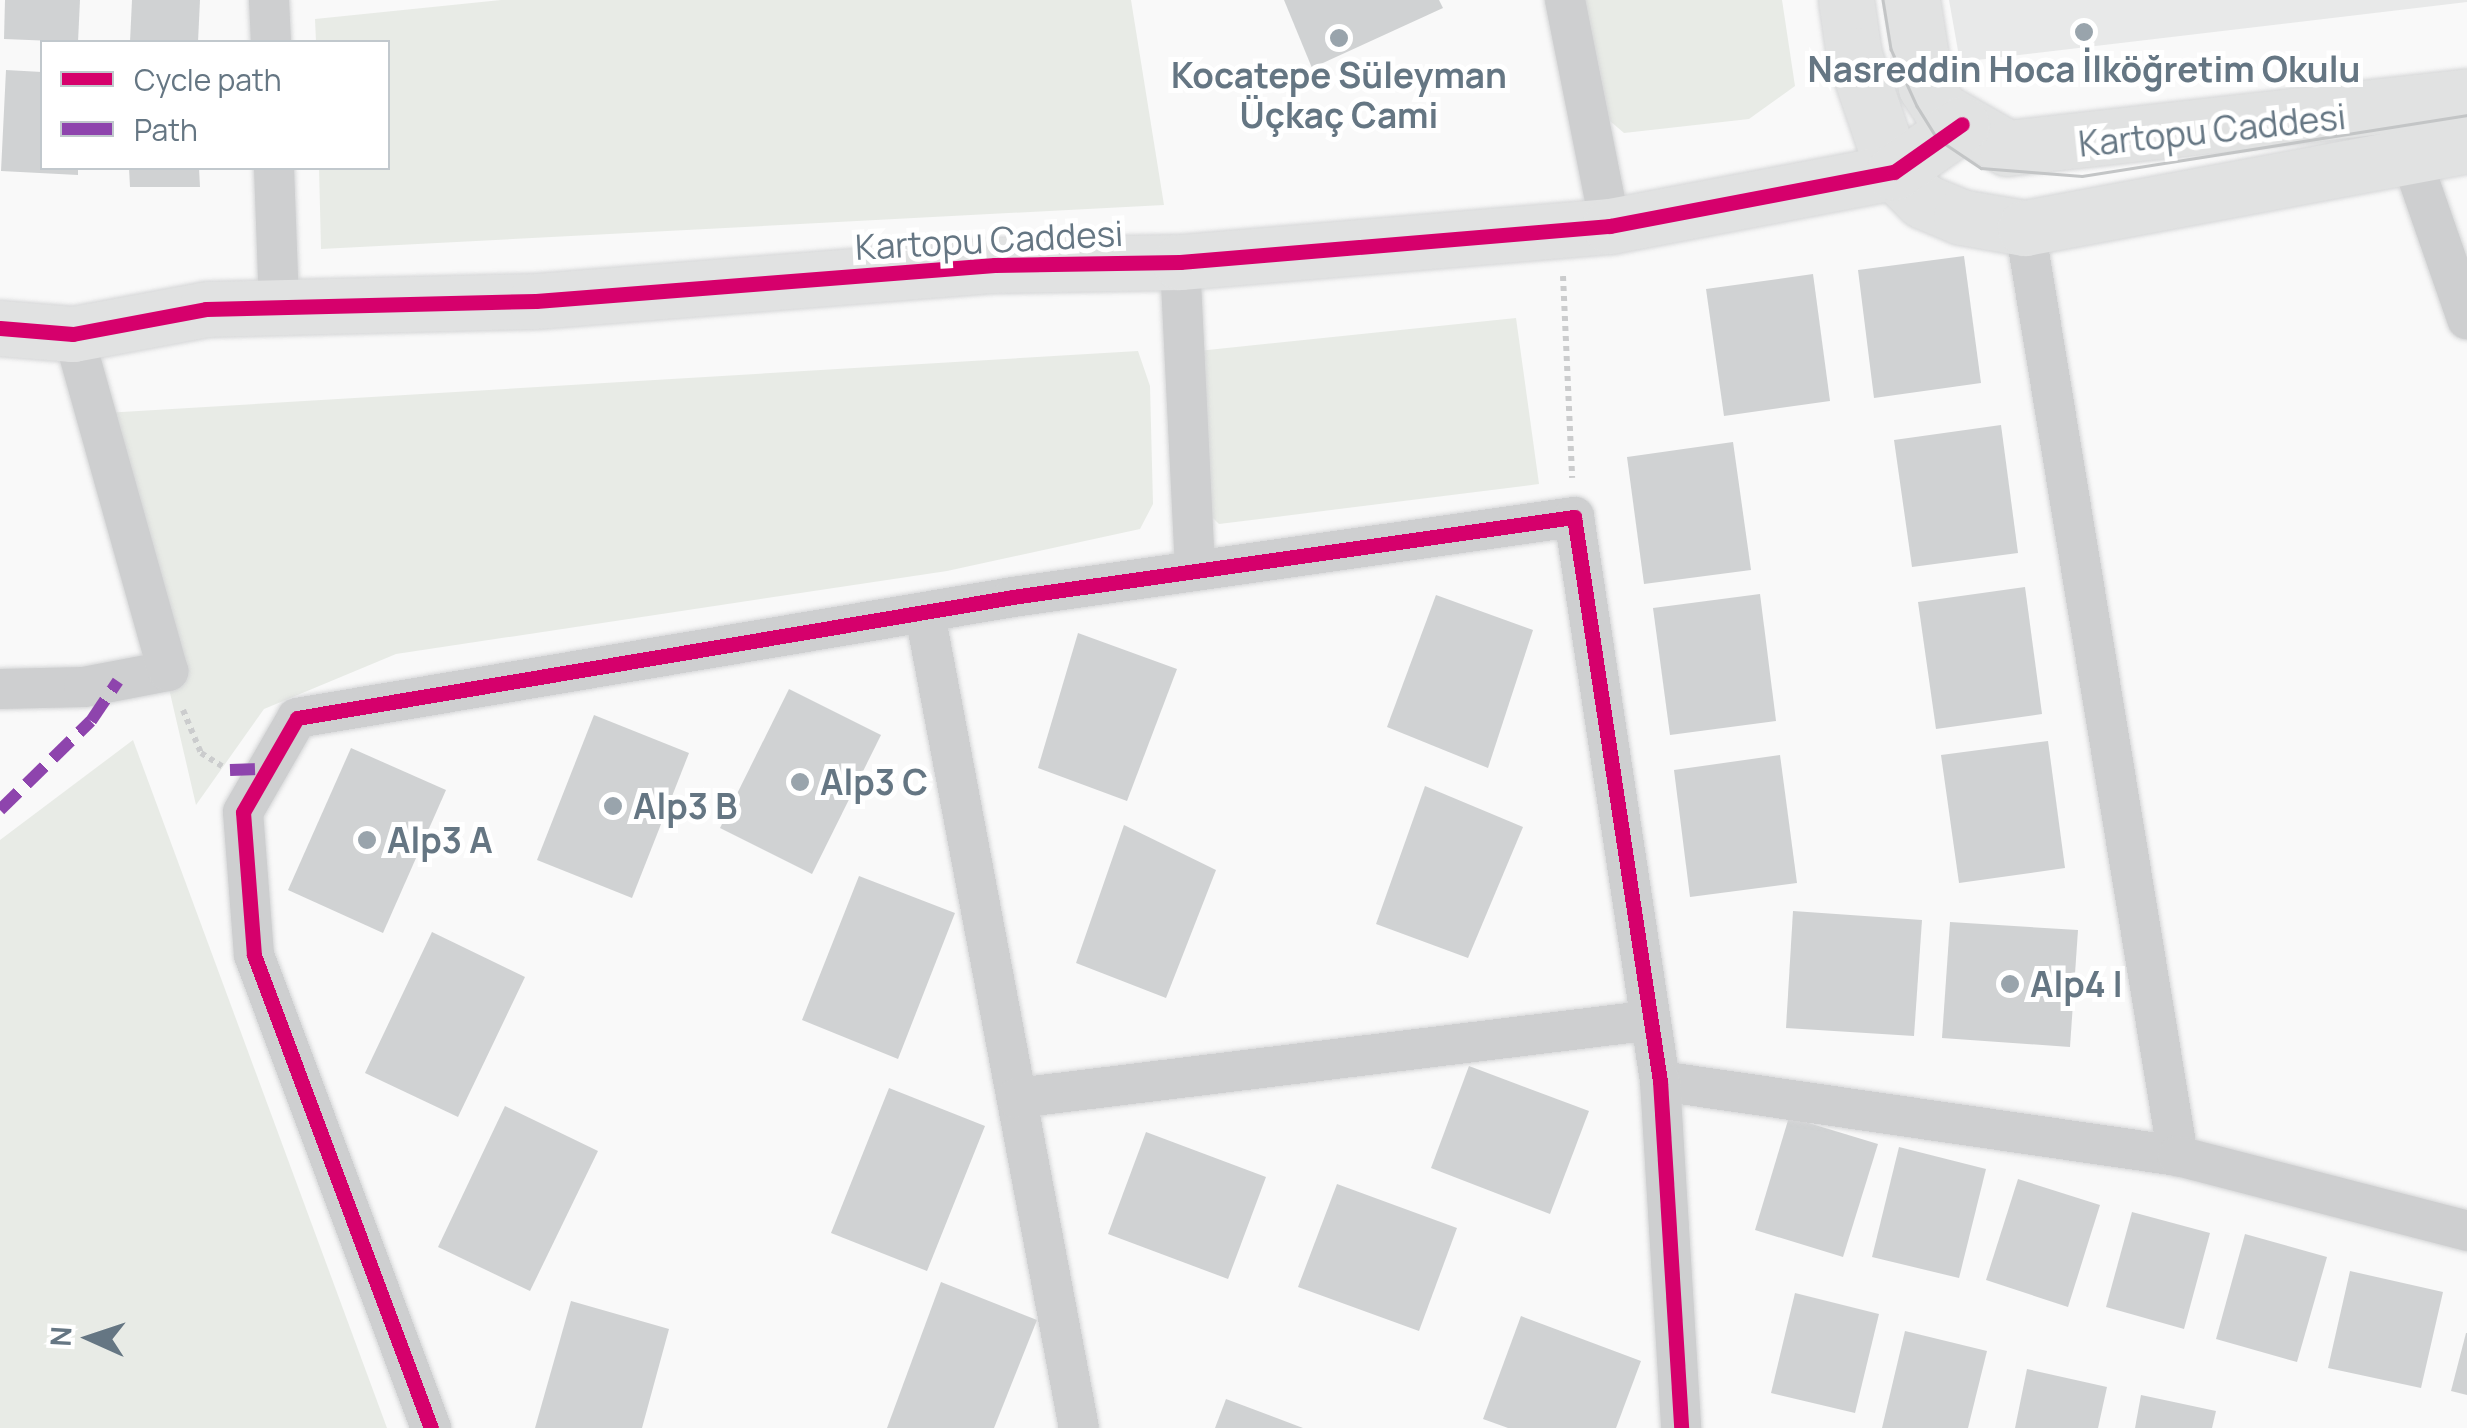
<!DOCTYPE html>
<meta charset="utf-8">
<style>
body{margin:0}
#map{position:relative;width:2467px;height:1428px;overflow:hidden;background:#f9f9f9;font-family:Manrope,sans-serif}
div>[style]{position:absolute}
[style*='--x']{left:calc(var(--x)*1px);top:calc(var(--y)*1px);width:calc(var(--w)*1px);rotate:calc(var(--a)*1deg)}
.built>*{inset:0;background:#e8e9e9}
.green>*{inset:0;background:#e8ebe6}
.building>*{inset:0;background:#d0d2d3}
.path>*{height:6px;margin-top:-3px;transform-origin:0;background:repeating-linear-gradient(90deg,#cbcccd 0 5px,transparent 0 10px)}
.roads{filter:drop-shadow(0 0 2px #d5d6d7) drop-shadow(0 0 2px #d5d6d7)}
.street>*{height:40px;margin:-20px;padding:0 20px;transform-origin:20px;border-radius:20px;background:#cecfd0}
.secondary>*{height:55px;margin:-27.5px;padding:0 27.5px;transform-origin:27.5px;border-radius:27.5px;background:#e1e2e2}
.tram>*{height:2.5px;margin:-1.25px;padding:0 1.25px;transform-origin:1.25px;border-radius:1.25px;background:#c3c5c6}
.quiet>*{height:12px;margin-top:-6px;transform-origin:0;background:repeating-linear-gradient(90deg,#8e44ad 0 25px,transparent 0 37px)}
.cycleway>*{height:15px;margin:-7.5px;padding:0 7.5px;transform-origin:7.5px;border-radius:7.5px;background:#d6006c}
.dots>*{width:28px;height:28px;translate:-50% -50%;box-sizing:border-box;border:5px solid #fff;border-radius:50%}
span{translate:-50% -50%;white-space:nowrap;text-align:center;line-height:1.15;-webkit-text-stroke:10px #fff;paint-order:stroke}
.poi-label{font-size:35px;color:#657683;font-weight:700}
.left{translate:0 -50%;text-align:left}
.street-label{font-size:35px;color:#657683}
.legend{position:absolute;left:40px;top:40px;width:350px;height:130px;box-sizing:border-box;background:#fff;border:2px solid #c1c8cd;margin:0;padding:12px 18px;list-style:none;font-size:30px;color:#657683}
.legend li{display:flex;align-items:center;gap:20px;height:50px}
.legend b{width:50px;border:2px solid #c1c8cd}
.north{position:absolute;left:40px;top:1288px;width:100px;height:100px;-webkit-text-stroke:8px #fff;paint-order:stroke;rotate:273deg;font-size:28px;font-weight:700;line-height:40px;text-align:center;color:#657683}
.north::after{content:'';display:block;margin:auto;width:35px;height:45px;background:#657683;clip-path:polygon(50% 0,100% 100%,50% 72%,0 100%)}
</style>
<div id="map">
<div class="built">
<div style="clip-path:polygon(1949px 0,2467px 0,2467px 2px,1960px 62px)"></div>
</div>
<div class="green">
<div style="clip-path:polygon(501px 0,1131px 0,1164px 205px,321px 249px,319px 168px,388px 168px,388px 42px,316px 42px,315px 19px)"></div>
<div style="clip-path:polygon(1580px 0,1782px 0,1795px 86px,1749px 119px,1624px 133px,1604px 116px)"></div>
<div style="clip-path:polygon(1516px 318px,1539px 484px,1219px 524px,1205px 510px,1198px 351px)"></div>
<div style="clip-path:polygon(1138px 351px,1150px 386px,1153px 504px,1140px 529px,947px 571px,396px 654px,264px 709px,196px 805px,105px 413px)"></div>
<div style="clip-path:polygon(133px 740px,387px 1428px,0 1428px,0 840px)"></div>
</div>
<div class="building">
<div style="clip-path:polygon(5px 0,80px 0,78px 42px,4px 39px)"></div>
<div style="clip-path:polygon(132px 0,200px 0,198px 42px,130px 42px)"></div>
<div style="clip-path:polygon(1284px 0,1439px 0,1443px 8px,1312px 68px)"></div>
<div style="clip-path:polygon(6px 70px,42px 72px,42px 168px,78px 168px,78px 175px,1px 171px)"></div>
<div style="clip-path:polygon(129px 168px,199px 168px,200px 187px,130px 187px)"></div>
<div style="clip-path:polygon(1964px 256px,1981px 383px,1874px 398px,1858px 270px)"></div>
<div style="clip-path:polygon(1813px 274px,1830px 401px,1724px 416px,1706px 289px)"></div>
<div style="clip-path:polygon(2001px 425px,2018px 553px,1912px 567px,1894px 440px)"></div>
<div style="clip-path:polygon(1733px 442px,1751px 570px,1644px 584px,1627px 457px)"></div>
<div style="clip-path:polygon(2025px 587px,2042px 714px,1936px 729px,1918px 602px)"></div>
<div style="clip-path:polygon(1760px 594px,1776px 721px,1670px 735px,1653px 608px)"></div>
<div style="clip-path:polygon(1436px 595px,1533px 630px,1488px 768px,1387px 727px)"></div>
<div style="clip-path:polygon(1078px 633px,1177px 669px,1127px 801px,1038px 768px)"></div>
<div style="clip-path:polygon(789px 689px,881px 735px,812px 874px,720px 828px)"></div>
<div style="clip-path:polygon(594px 715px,689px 753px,632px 898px,537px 860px)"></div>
<div style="clip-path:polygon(2048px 741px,2065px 868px,1959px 883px,1941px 755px)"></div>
<div style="clip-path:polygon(351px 748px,446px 790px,383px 933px,288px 890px)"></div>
<div style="clip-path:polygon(1780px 755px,1797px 883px,1690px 897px,1674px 770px)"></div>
<div style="clip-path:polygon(1425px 786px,1523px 827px,1468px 958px,1376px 924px)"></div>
<div style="clip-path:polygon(1124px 825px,1216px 870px,1166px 998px,1076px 963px)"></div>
<div style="clip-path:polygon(859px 876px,955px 913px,898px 1059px,802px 1020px)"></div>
<div style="clip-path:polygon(1793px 911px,1922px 920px,1914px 1036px,1786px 1028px)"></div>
<div style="clip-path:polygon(1950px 922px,2078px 930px,2070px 1047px,1942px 1038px)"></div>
<div style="clip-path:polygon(432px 932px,525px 977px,458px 1117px,365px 1073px)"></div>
<div style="clip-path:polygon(1469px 1066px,1589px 1111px,1550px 1214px,1431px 1168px)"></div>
<div style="clip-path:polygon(889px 1088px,985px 1126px,927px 1271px,831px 1233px)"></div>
<div style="clip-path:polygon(505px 1106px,598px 1151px,530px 1291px,438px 1247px)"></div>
<div style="clip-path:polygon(1789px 1117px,1878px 1144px,1843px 1257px,1755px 1230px)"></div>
<div style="clip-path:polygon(1146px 1132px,1266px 1177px,1228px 1279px,1108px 1234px)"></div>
<div style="clip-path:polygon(1899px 1147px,1986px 1169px,1959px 1278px,1872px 1257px)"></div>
<div style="clip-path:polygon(2018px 1179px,2100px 1205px,2068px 1307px,1986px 1280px)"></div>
<div style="clip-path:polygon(1337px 1184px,1457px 1228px,1419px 1331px,1298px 1287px)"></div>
<div style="clip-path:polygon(2132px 1212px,2210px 1233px,2184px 1329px,2106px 1307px)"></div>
<div style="clip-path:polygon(2245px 1234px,2327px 1257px,2297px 1362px,2216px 1339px)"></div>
<div style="clip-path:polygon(2350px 1271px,2443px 1292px,2421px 1388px,2328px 1368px)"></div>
<div style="clip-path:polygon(941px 1282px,1037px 1320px,994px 1428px,887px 1428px)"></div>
<div style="clip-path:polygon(1795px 1293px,1879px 1314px,1855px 1413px,1771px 1393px)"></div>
<div style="clip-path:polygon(571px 1301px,669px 1329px,642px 1428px,535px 1428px)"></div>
<div style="clip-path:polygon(1521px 1316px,1641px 1361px,1616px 1428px,1508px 1428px,1483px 1419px)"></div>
<div style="clip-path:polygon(1905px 1331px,1987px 1351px,1968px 1428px,1882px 1428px)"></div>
<div style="clip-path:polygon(2466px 1333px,2467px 1333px,2467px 1395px,2451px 1391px)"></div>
<div style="clip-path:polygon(2027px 1369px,2107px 1387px,2098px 1428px,2015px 1428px)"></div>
<div style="clip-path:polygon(2141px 1395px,2216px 1411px,2212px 1428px,2135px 1428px)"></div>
<div style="clip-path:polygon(1226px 1399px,1303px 1428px,1215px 1428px)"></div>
</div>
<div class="path">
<div style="--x:1563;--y:276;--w:202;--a:87.4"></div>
<div style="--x:183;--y:710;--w:47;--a:67.3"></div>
<div style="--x:201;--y:753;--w:25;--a:32"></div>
</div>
<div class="roads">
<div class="street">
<div style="--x:269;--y:0;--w:42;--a:87.3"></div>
<div style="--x:1565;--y:0;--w:230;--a:78.7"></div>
<div style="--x:2410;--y:155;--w:174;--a:70.8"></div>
<div style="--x:274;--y:168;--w:139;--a:87.9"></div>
<div style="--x:2025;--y:228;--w:941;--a:80.64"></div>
<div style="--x:1180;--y:262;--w:309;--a:87.2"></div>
<div style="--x:925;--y:614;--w:828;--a:79.29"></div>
<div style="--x:0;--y:689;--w:84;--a:-1.4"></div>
<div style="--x:84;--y:687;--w:86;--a:-10.8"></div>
<div style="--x:168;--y:671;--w:350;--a:-105.7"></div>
<div style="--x:1660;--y:1081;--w:523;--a:8.24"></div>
<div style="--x:2178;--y:1156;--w:299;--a:14.5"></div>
<div style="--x:1017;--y:1098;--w:633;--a:-6.99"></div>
<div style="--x:431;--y:1428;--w:505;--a:-110.52"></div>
<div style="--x:254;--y:955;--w:143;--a:-94.4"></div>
<div style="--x:243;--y:812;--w:108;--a:-60.1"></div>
<div style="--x:297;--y:718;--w:726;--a:-9.59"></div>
<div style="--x:1013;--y:597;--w:567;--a:-8.12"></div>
<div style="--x:1574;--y:517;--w:571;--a:81.33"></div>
<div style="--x:1660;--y:1081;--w:348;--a:86.5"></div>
</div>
<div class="secondary">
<div style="--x:1846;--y:0;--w:56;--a:81.7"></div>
<div style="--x:1854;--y:55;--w:124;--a:71.1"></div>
<div style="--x:1894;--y:172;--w:41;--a:45"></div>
<div style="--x:1923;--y:201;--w:41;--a:22.8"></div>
<div style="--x:1961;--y:217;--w:65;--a:9.8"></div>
<div style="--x:2025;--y:228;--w:450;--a:-10.6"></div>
<div style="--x:1912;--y:0;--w:88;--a:80.9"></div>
<div style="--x:1926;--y:87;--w:27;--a:57"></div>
<div style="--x:1941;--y:110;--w:76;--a:29.9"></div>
<div style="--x:2007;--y:148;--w:463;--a:-6.4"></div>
<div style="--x:0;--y:328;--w:73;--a:4.7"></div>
<div style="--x:73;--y:334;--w:135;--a:-10.6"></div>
<div style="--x:206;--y:309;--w:330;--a:-1.4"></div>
<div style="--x:536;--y:301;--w:460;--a:-4.5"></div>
<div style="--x:995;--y:265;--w:185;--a:-0.9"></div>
<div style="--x:1180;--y:262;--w:432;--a:-4.8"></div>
<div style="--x:1610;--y:226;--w:289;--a:-10.8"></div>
<div style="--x:1894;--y:172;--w:83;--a:-35.2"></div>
</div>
</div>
<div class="tram">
<div style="--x:1883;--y:0;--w:50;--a:80.7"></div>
<div style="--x:1891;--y:49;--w:63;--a:65.5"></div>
<div style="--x:1917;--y:106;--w:39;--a:58"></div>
<div style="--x:1938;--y:139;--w:52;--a:34"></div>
<div style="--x:1981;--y:168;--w:101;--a:4.5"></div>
<div style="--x:2082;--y:176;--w:390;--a:-9"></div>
</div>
<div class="quiet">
<div style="--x:230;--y:770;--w:37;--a:-2"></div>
<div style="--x:0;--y:810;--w:127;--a:-44.4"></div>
<div style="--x:91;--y:721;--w:48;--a:-56"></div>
</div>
<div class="cycleway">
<div style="--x:0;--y:328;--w:73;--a:4.7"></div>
<div style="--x:73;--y:334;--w:135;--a:-10.6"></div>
<div style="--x:206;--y:309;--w:330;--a:-1.4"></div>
<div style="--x:536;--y:301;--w:460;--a:-4.5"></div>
<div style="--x:995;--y:265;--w:185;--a:-0.9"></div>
<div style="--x:1180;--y:262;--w:432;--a:-4.8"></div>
<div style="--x:1610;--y:226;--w:289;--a:-10.8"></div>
<div style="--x:1894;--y:172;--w:83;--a:-35.2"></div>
<div style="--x:431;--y:1428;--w:505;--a:-110.52"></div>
<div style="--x:254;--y:955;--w:143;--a:-94.4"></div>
<div style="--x:243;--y:812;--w:108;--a:-60.1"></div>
<div style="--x:297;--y:718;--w:726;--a:-9.59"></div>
<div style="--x:1013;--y:597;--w:567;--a:-8.12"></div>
<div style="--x:1574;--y:517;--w:571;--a:81.33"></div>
<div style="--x:1660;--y:1081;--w:348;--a:86.5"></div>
</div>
<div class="dots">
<div style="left:2084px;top:32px;background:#99a4ac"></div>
<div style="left:1339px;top:38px;background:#99a4ac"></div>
<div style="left:800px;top:782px;background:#99a4ac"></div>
<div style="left:613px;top:806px;background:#99a4ac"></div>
<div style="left:367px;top:840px;background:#99a4ac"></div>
<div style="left:2010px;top:984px;background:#99a4ac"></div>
</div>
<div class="poi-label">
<span style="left:2084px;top:69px">Nasreddin Hoca İlköğretim Okulu</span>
<span style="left:1339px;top:95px">Kocatepe Süleyman<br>Üçkaç Cami</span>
<span class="left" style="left:820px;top:782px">Alp3 C</span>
<span class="left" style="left:633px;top:806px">Alp3 B</span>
<span class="left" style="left:387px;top:840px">Alp3 A</span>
<span class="left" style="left:2030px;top:984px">Alp4 I</span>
</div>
<div class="street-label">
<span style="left:2212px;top:130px;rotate:-6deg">Kartopu Caddesi</span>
<span style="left:989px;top:240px;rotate:-3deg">Kartopu Caddesi</span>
</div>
<ul class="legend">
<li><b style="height:12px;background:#d6006c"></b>Cycle path</li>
<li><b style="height:12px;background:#8e44ad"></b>Path</li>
</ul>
<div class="north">N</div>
</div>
